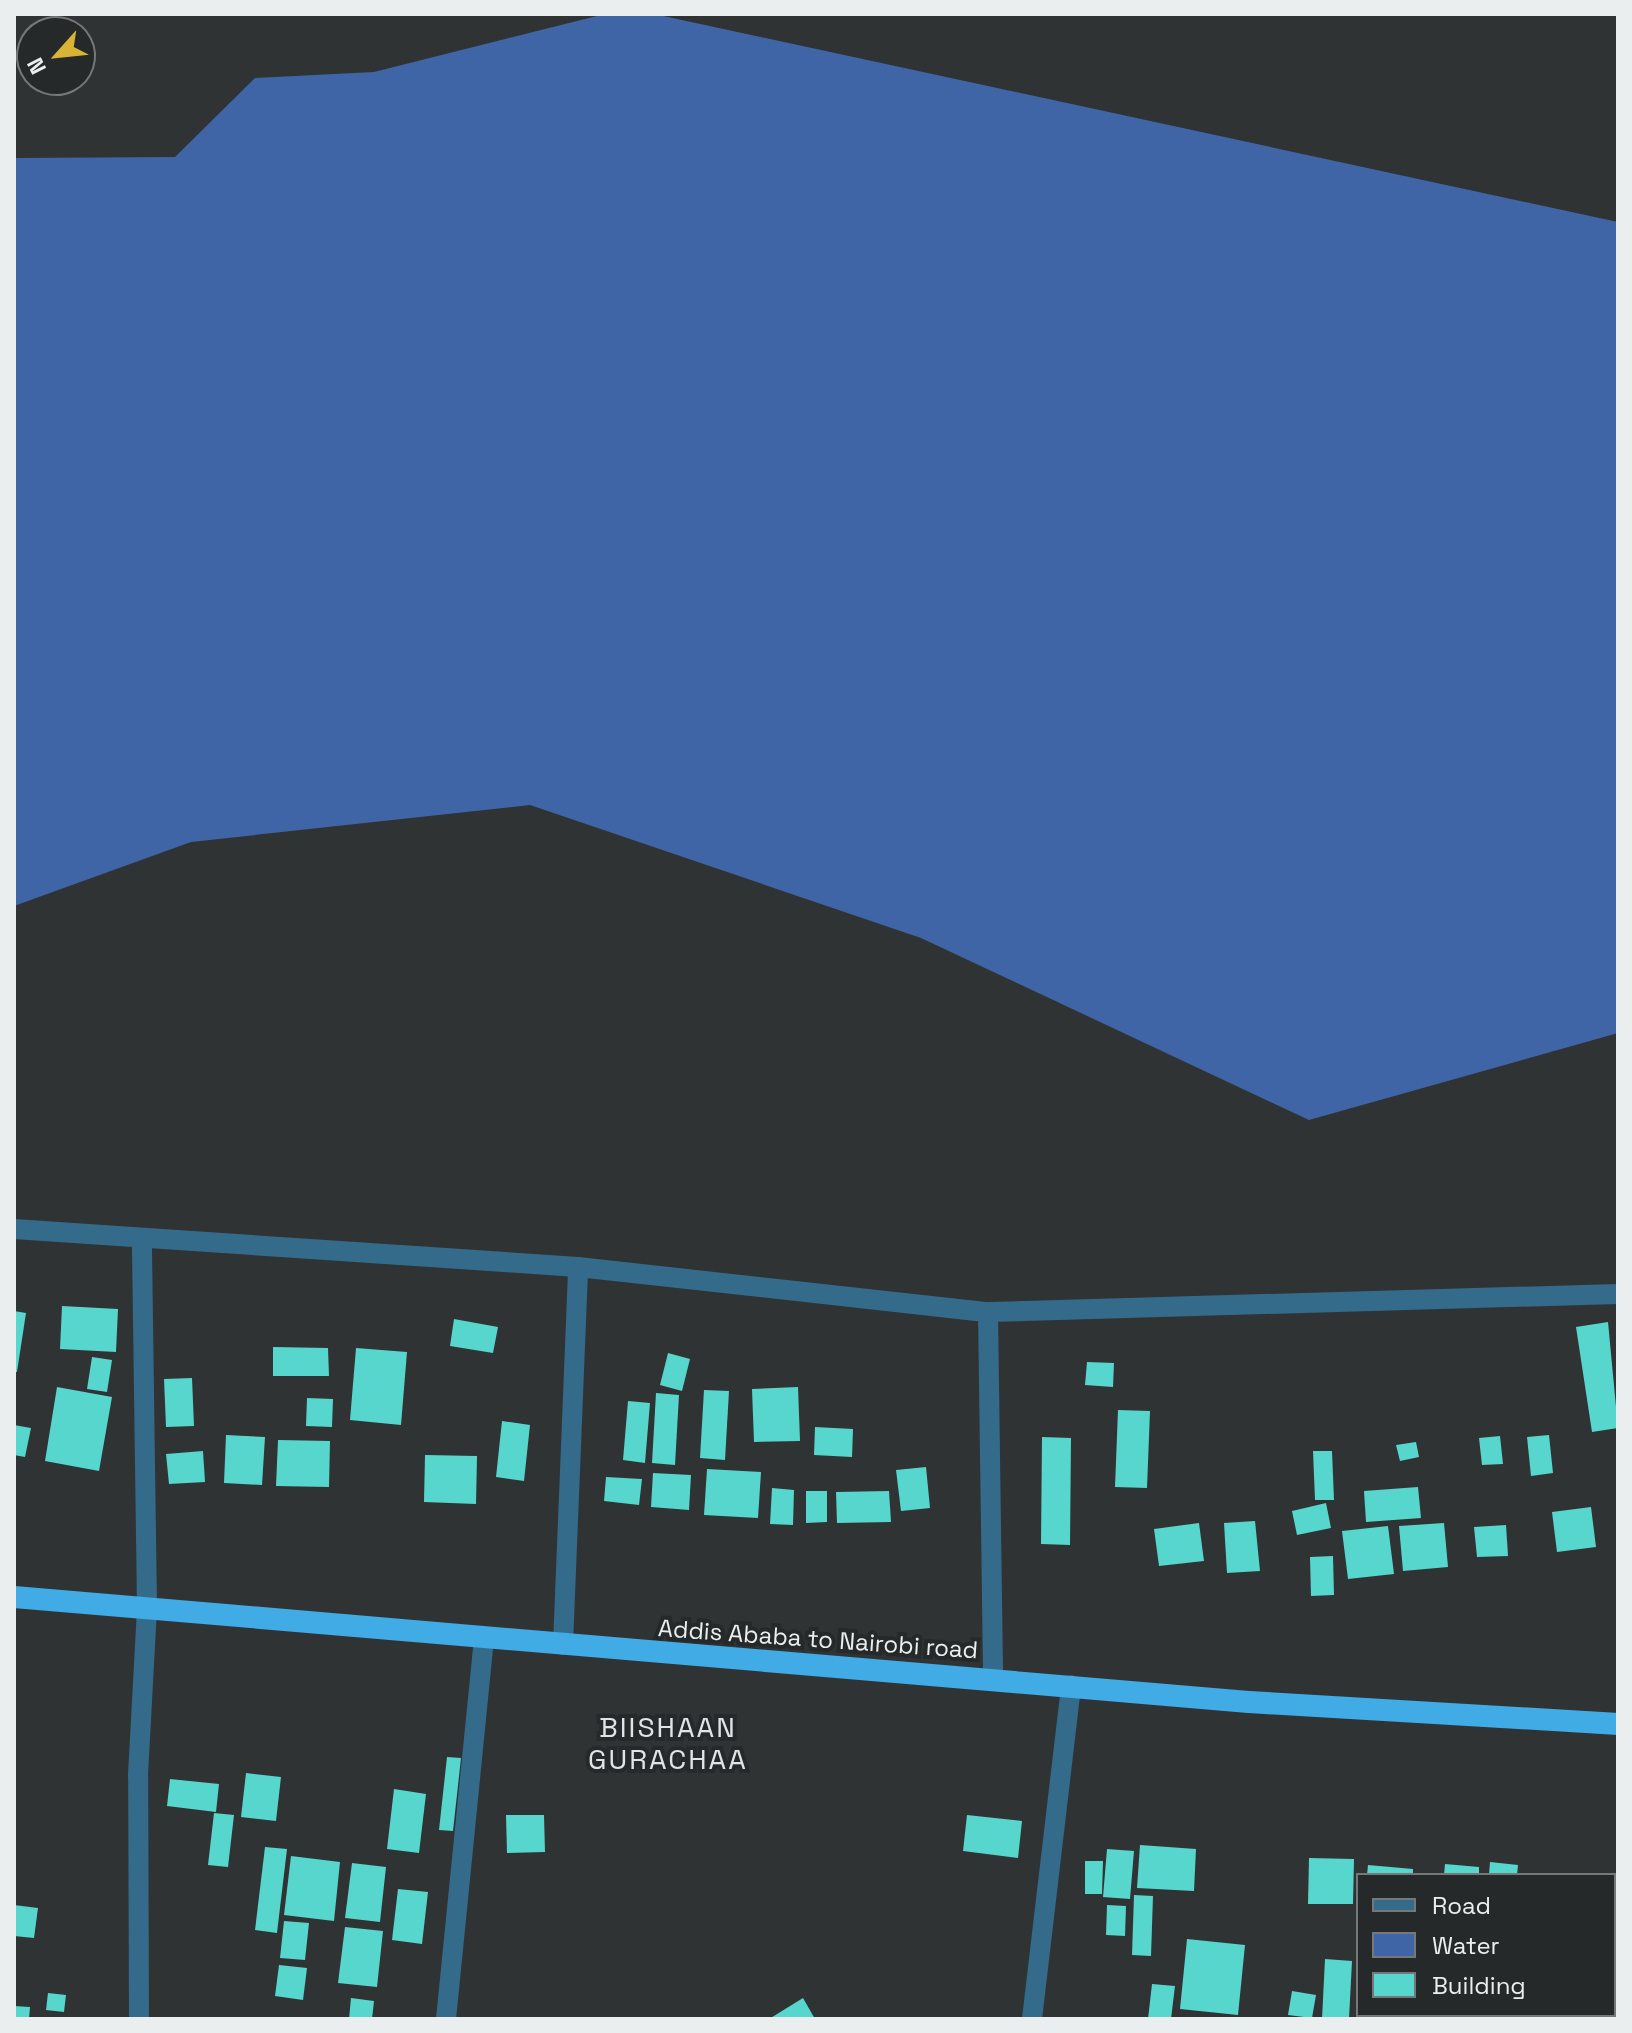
<!DOCTYPE html>
<style>
body{margin:0}
#map{position:relative;width:1632px;height:2033px;overflow:hidden;background:#2f3334;font-family:"Space Grotesk",sans-serif}
div>[style]{position:absolute}
[style*='--x']{left:calc(var(--x)*1px);top:calc(var(--y)*1px);width:calc(var(--w)*1px);rotate:calc(var(--a)*1deg)}
.water>*{inset:0;background:#3f65a6}
.building>*{inset:0;background:#57d6cd}
.minor>*{height:20px;margin:-10px;padding:0 10px;transform-origin:10px;border-radius:10px;background:#346b8b}
.trunk>*{height:22px;margin:-11px;padding:0 11px;transform-origin:11px;border-radius:11px;background:#40abe5}
span{translate:-50% -50%;white-space:nowrap;text-align:center;line-height:1.15;-webkit-text-stroke:8px #25292a;paint-order:stroke}
.street-label{font-size:24px;color:#ebeeee}
.quarter-label{font-size:28px;color:#e0e4e6;letter-spacing:2px}
.frame{position:absolute;inset:0;border:16px solid #ebeeee;pointer-events:none}
.legend{position:absolute;left:1356px;top:1873px;width:260px;height:144px;box-sizing:border-box;background:#25292a;border:2px solid #747878;margin:0;padding:10px 14px;list-style:none;font-size:24px;color:#ebeeee}
.legend li{display:flex;align-items:center;gap:16px;height:40px}
.legend b{width:40px;border:2px solid #747878}
.north{position:absolute;left:16px;top:16px;width:80px;height:80px;box-sizing:border-box;background:#25292a;border:2px solid #747878;border-radius:50%;rotate:243deg;font-size:22px;font-weight:700;line-height:32px;text-align:center;color:#ebeeee}
.north::after{content:'';display:block;margin:auto;width:28px;height:36px;background:#d9b434;clip-path:polygon(50% 0,100% 100%,50% 72%,0 100%)}
</style>
<div id="map">
<div class="water">
<div style="clip-path:polygon(605px 14px,654px 14px,1618px 222px,1618px 1033px,1309px 1120px,921px 938px,530px 805px,191px 842px,14px 906px,14px 158px,175px 157px,255px 78px,374px 72px)"></div>
</div>
<div class="building">
<div style="clip-path:polygon(62px 1306px,118px 1309px,116px 1352px,60px 1349px)"></div>
<div style="clip-path:polygon(14px 1311px,26px 1313px,17px 1372px,14px 1372px)"></div>
<div style="clip-path:polygon(454px 1319px,498px 1327px,493px 1353px,450px 1346px)"></div>
<div style="clip-path:polygon(1608px 1322px,1618px 1428px,1592px 1432px,1576px 1327px)"></div>
<div style="clip-path:polygon(273px 1347px,328px 1348px,329px 1376px,273px 1376px)"></div>
<div style="clip-path:polygon(356px 1348px,407px 1352px,401px 1425px,350px 1420px)"></div>
<div style="clip-path:polygon(668px 1353px,690px 1359px,682px 1391px,660px 1385px)"></div>
<div style="clip-path:polygon(92px 1357px,112px 1360px,107px 1392px,87px 1389px)"></div>
<div style="clip-path:polygon(1087px 1362px,1114px 1363px,1113px 1387px,1085px 1385px)"></div>
<div style="clip-path:polygon(192px 1378px,194px 1426px,166px 1427px,164px 1379px)"></div>
<div style="clip-path:polygon(57px 1387px,112px 1397px,99px 1471px,45px 1461px)"></div>
<div style="clip-path:polygon(798px 1387px,800px 1441px,754px 1442px,752px 1389px)"></div>
<div style="clip-path:polygon(704px 1390px,729px 1391px,725px 1460px,700px 1458px)"></div>
<div style="clip-path:polygon(656px 1393px,679px 1395px,675px 1465px,652px 1463px)"></div>
<div style="clip-path:polygon(307px 1398px,333px 1399px,332px 1427px,306px 1426px)"></div>
<div style="clip-path:polygon(628px 1401px,650px 1403px,645px 1463px,623px 1460px)"></div>
<div style="clip-path:polygon(1118px 1410px,1150px 1411px,1147px 1488px,1115px 1487px)"></div>
<div style="clip-path:polygon(502px 1421px,530px 1425px,524px 1481px,496px 1477px)"></div>
<div style="clip-path:polygon(14px 1425px,31px 1428px,25px 1457px,14px 1455px)"></div>
<div style="clip-path:polygon(815px 1427px,853px 1429px,852px 1457px,814px 1455px)"></div>
<div style="clip-path:polygon(226px 1435px,265px 1437px,262px 1485px,224px 1483px)"></div>
<div style="clip-path:polygon(1549px 1435px,1553px 1473px,1531px 1476px,1527px 1437px)"></div>
<div style="clip-path:polygon(1500px 1436px,1503px 1464px,1482px 1465px,1479px 1438px)"></div>
<div style="clip-path:polygon(1042px 1437px,1071px 1438px,1070px 1545px,1041px 1544px)"></div>
<div style="clip-path:polygon(278px 1440px,330px 1441px,329px 1487px,276px 1486px)"></div>
<div style="clip-path:polygon(1416px 1442px,1419px 1457px,1400px 1461px,1396px 1445px)"></div>
<div style="clip-path:polygon(203px 1451px,205px 1482px,169px 1484px,166px 1454px)"></div>
<div style="clip-path:polygon(1313px 1451px,1332px 1451px,1334px 1500px,1315px 1500px)"></div>
<div style="clip-path:polygon(425px 1455px,477px 1456px,476px 1504px,424px 1502px)"></div>
<div style="clip-path:polygon(926px 1467px,930px 1508px,901px 1511px,896px 1470px)"></div>
<div style="clip-path:polygon(707px 1469px,761px 1472px,758px 1518px,704px 1515px)"></div>
<div style="clip-path:polygon(653px 1473px,691px 1475px,689px 1510px,651px 1507px)"></div>
<div style="clip-path:polygon(606px 1477px,642px 1479px,639px 1505px,604px 1501px)"></div>
<div style="clip-path:polygon(1418px 1487px,1421px 1518px,1366px 1522px,1364px 1491px)"></div>
<div style="clip-path:polygon(772px 1488px,794px 1490px,793px 1525px,770px 1524px)"></div>
<div style="clip-path:polygon(806px 1491px,827px 1491px,827px 1522px,806px 1523px)"></div>
<div style="clip-path:polygon(889px 1491px,891px 1522px,837px 1523px,836px 1492px)"></div>
<div style="clip-path:polygon(1326px 1503px,1331px 1528px,1297px 1535px,1292px 1511px)"></div>
<div style="clip-path:polygon(1591px 1507px,1596px 1547px,1557px 1552px,1552px 1512px)"></div>
<div style="clip-path:polygon(1255px 1521px,1260px 1571px,1227px 1573px,1224px 1523px)"></div>
<div style="clip-path:polygon(1199px 1523px,1204px 1561px,1159px 1566px,1154px 1529px)"></div>
<div style="clip-path:polygon(1444px 1523px,1448px 1567px,1403px 1571px,1399px 1526px)"></div>
<div style="clip-path:polygon(1506px 1525px,1508px 1556px,1477px 1557px,1474px 1527px)"></div>
<div style="clip-path:polygon(1388px 1526px,1394px 1574px,1348px 1579px,1342px 1531px)"></div>
<div style="clip-path:polygon(1333px 1556px,1334px 1595px,1311px 1596px,1310px 1557px)"></div>
<div style="clip-path:polygon(447px 1757px,461px 1758px,453px 1831px,439px 1830px)"></div>
<div style="clip-path:polygon(246px 1773px,281px 1777px,276px 1821px,241px 1817px)"></div>
<div style="clip-path:polygon(170px 1779px,219px 1784px,216px 1812px,167px 1806px)"></div>
<div style="clip-path:polygon(394px 1789px,426px 1794px,419px 1853px,387px 1849px)"></div>
<div style="clip-path:polygon(214px 1813px,234px 1815px,228px 1867px,208px 1865px)"></div>
<div style="clip-path:polygon(506px 1815px,544px 1815px,545px 1852px,507px 1853px)"></div>
<div style="clip-path:polygon(967px 1815px,1022px 1821px,1018px 1858px,963px 1851px)"></div>
<div style="clip-path:polygon(1140px 1845px,1196px 1849px,1194px 1891px,1137px 1888px)"></div>
<div style="clip-path:polygon(265px 1847px,287px 1849px,277px 1933px,255px 1930px)"></div>
<div style="clip-path:polygon(1107px 1849px,1134px 1851px,1130px 1899px,1103px 1897px)"></div>
<div style="clip-path:polygon(291px 1856px,340px 1862px,334px 1921px,284px 1915px)"></div>
<div style="clip-path:polygon(1309px 1858px,1354px 1859px,1353px 1904px,1308px 1904px)"></div>
<div style="clip-path:polygon(1085px 1861px,1103px 1861px,1102px 1894px,1085px 1894px)"></div>
<div style="clip-path:polygon(1490px 1862px,1518px 1865px,1517px 1875px,1489px 1875px)"></div>
<div style="clip-path:polygon(352px 1863px,386px 1867px,380px 1922px,345px 1918px)"></div>
<div style="clip-path:polygon(1445px 1864px,1479px 1867px,1479px 1875px,1444px 1875px)"></div>
<div style="clip-path:polygon(1368px 1865px,1413px 1869px,1413px 1875px,1367px 1875px)"></div>
<div style="clip-path:polygon(398px 1889px,428px 1892px,422px 1944px,392px 1940px)"></div>
<div style="clip-path:polygon(1134px 1895px,1153px 1896px,1151px 1956px,1132px 1955px)"></div>
<div style="clip-path:polygon(14px 1905px,38px 1908px,34px 1938px,14px 1936px)"></div>
<div style="clip-path:polygon(1107px 1905px,1126px 1906px,1125px 1936px,1106px 1935px)"></div>
<div style="clip-path:polygon(284px 1921px,309px 1923px,305px 1960px,280px 1958px)"></div>
<div style="clip-path:polygon(345px 1927px,383px 1931px,377px 1987px,338px 1983px)"></div>
<div style="clip-path:polygon(1187px 1939px,1245px 1945px,1238px 2015px,1180px 2009px)"></div>
<div style="clip-path:polygon(1325px 1959px,1352px 1961px,1349px 2019px,1322px 2019px)"></div>
<div style="clip-path:polygon(279px 1965px,307px 1968px,303px 2000px,275px 1996px)"></div>
<div style="clip-path:polygon(1152px 1984px,1175px 1986px,1171px 2019px,1148px 2019px)"></div>
<div style="clip-path:polygon(1292px 1991px,1316px 1995px,1312px 2018px,1288px 2015px)"></div>
<div style="clip-path:polygon(48px 1993px,66px 1995px,64px 2012px,46px 2010px)"></div>
<div style="clip-path:polygon(351px 1998px,374px 2001px,372px 2019px,349px 2019px)"></div>
<div style="clip-path:polygon(803px 1998px,815px 2019px,769px 2019px)"></div>
<div style="clip-path:polygon(14px 2006px,30px 2007px,29px 2019px,14px 2019px)"></div>
<div style="clip-path:polygon(1553px 2015px,1596px 2015px,1553px 2019px)"></div>
</div>
<div class="minor">
<div style="--x:14;--y:1229;--w:565;--a:3.85"></div>
<div style="--x:578;--y:1267;--w:412;--a:6.3"></div>
<div style="--x:988;--y:1312;--w:630;--a:-1.64"></div>
<div style="--x:988;--y:1312;--w:367;--a:89.2"></div>
<div style="--x:563;--y:1645;--w:378;--a:-87.7"></div>
<div style="--x:139;--y:2019;--w:244;--a:-90.2"></div>
<div style="--x:138;--y:1775;--w:168;--a:-86.9"></div>
<div style="--x:147;--y:1607;--w:367;--a:-90.8"></div>
<div style="--x:446;--y:2019;--w:384;--a:-84.3"></div>
<div style="--x:1032;--y:2019;--w:336;--a:-83.3"></div>
</div>
<div class="trunk">
<div style="--x:14;--y:1597;--w:1239;--a:4.86"></div>
<div style="--x:1249;--y:1702;--w:370;--a:3.4"></div>
</div>
<div class="street-label">
<span style="left:818px;top:1639px;rotate:4deg">Addis Ababa to Nairobi road</span>
</div>
<div class="quarter-label">
<span style="left:668px;top:1743px">BIISHAAN<br>GURACHAA</span>
</div>
<div class="frame"></div>
<ul class="legend">
<li><b style="height:10px;background:#346b8b"></b>Road</li>
<li><b style="height:22px;background:#3f65a6"></b>Water</li>
<li><b style="height:22px;background:#57d6cd"></b>Building</li>
</ul>
<div class="north">N</div>
</div>
